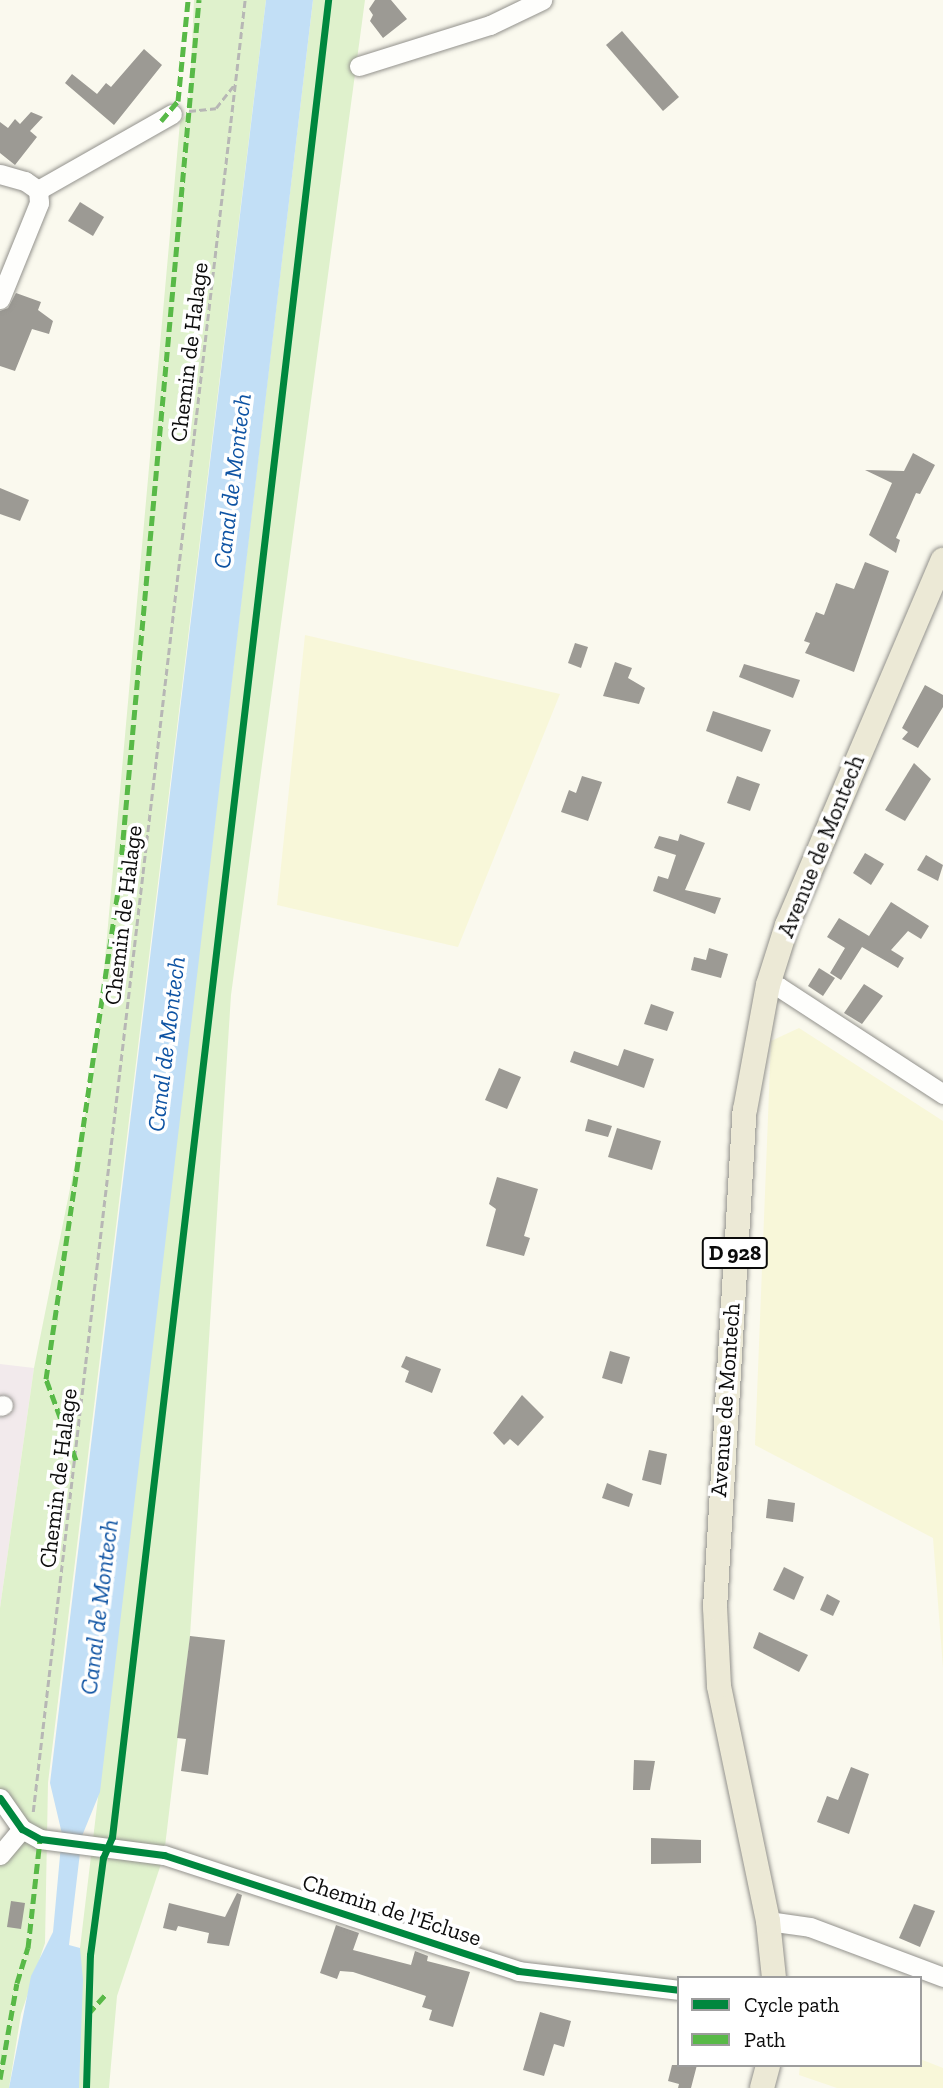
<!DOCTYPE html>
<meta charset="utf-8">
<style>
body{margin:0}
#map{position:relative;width:943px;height:2088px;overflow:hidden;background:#faf9ee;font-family:"Zilla Slab",serif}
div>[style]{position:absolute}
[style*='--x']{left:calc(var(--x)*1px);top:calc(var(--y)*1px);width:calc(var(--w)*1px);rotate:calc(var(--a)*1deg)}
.industrial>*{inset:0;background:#f2eaec}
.farmland>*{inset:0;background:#f8f7d9}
.green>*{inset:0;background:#dff1cc}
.water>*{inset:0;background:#c2dff6}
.building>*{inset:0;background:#9c9a94}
.path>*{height:2.5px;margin-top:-1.25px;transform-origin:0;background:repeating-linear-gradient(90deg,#b7b7b5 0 7px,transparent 0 10.5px)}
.roads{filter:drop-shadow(0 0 2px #93928d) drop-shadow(0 0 2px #93928d)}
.minor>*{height:19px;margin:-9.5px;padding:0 9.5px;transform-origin:9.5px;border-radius:9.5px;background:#fefefc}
.major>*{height:24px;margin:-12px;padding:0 12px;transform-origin:12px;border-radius:12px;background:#ece9d6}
.quiet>*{height:5px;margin-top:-2.5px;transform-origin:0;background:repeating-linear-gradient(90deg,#58b947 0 10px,transparent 0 15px)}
.cycleway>*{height:7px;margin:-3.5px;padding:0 3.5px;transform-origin:3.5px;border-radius:3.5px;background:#00873e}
span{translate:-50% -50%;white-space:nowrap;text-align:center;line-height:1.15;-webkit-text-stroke:7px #fff;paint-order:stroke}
.shield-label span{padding:2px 5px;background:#fff;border:2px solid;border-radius:5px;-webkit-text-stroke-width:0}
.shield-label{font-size:21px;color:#0b0b0b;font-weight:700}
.street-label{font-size:23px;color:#0b0b0b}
.water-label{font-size:24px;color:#0e53a3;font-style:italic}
.legend{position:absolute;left:677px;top:1976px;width:245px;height:91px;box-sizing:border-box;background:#fff;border:2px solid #9d9d9d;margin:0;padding:9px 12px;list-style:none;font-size:21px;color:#0b0b0b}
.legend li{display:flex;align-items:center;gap:14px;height:35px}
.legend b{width:35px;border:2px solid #9d9d9d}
</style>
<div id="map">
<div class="industrial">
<div style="clip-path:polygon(0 1364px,34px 1368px,0 1608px)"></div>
</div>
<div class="farmland">
<div style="clip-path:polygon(305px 635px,560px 694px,458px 947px,277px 905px)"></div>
<div style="clip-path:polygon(799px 1028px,943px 1121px,943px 1668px,933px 1538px,755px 1445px,771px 1041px)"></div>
<div style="clip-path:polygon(920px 2059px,943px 2068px,943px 2088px,837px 2088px,799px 2075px,800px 2065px,920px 2065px)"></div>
</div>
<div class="green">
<div style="clip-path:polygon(194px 0,266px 0,48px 1783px,45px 1943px,21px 2014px,9px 2088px,0 2088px,0 1855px,21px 1829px,0 1798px,0 1608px,34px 1368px,96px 1059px,180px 122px,189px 111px)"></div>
<div style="clip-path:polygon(313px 0,365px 0,231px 995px,190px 1636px,164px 1855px,117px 1996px,109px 2088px,79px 2088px,80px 1948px)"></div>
</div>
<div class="water">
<div style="clip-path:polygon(266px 0,313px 0,100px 1792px,82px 1836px,69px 1945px,80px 1948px,83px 1980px,79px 2088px,9px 2088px,31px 1976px,53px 1932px,62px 1834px,50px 1783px)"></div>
</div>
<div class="building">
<div style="clip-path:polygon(375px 0,391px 0,407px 19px,383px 38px,370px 21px,373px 15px,369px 9px)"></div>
<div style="clip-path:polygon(622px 31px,679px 97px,663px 111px,606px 45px)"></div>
<div style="clip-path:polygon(144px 49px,162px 65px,114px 125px,65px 83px,72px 74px,97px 94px,106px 83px,111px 87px)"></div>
<div style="clip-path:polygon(31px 112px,43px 117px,30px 131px,37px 137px,15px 165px,0 153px,0 122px,8px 128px,15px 119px,20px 124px)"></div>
<div style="clip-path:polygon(80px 202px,104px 217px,93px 236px,68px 221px)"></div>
<div style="clip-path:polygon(16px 293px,41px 302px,38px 310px,53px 321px,49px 334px,32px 329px,15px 371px,0 366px,0 311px,8px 308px)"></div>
<div style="clip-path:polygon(913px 453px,935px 465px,920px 494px,916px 493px,896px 538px,900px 540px,896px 553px,869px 535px,892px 483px,865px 470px,904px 471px)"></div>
<div style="clip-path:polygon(0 488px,29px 500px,20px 521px,0 514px)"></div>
<div style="clip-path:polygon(865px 562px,889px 571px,854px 672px,805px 653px,810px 643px,804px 641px,816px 612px,824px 615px,836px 583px,854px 589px)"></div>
<div style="clip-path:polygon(575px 643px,588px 647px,581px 668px,568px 663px)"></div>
<div style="clip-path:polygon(615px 662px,632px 668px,628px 678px,645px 688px,639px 704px,603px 696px)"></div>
<div style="clip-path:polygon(744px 664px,800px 680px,793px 698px,739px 677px)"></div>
<div style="clip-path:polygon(925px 685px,943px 695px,943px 707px,918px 748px,902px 739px,908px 732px,902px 728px)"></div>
<div style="clip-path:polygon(713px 711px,771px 730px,762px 752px,706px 731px)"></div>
<div style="clip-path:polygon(914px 763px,931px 779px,905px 821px,885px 810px)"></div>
<div style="clip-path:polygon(582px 776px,602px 782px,588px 821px,561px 812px,569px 790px,576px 793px)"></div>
<div style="clip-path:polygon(737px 776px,760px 784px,750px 811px,727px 803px)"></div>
<div style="clip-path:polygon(680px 834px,705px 843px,685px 890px,721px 898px,715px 914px,653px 891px,658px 876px,668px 879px,676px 855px,654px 848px,659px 836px,678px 841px)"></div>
<div style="clip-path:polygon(865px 853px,884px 864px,871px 885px,853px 873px)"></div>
<div style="clip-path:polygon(926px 855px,943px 865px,938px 881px,917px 870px)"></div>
<div style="clip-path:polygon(891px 902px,929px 926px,921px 939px,908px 931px,891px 950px,904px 958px,898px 968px,862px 947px,841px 980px,830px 973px,845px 948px,827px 937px,839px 918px,869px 936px)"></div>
<div style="clip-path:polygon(709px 948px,728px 954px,721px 978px,691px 970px,694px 957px,706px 960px)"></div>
<div style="clip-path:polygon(819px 968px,835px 978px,823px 996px,808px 986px)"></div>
<div style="clip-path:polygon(864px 984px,883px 996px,862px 1024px,844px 1013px)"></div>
<div style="clip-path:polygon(651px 1004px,674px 1012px,667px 1031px,644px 1024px)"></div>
<div style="clip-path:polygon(624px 1049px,654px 1059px,644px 1088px,570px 1062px,574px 1051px,618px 1066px)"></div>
<div style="clip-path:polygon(499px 1068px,521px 1077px,507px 1109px,485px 1100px)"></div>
<div style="clip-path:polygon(588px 1119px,612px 1126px,608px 1137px,585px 1131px)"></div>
<div style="clip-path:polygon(617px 1128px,661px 1141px,652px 1170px,608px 1157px)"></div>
<div style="clip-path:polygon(497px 1177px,538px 1189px,524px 1236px,530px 1238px,524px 1256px,486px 1246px,496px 1209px,489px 1204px)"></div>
<div style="clip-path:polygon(610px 1351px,630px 1357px,622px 1384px,602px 1378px)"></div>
<div style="clip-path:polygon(406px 1356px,441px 1369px,432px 1393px,405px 1382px,409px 1371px,401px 1367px)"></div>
<div style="clip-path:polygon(522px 1395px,544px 1417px,518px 1446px,510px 1439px,504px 1445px,493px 1433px)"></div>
<div style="clip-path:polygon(649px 1450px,667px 1454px,661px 1485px,642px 1480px)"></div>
<div style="clip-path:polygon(607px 1483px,633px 1494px,629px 1507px,602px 1498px)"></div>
<div style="clip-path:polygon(768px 1499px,795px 1503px,793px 1522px,766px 1518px)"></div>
<div style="clip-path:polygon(784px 1567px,804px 1577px,794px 1600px,773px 1590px)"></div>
<div style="clip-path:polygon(827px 1594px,840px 1601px,833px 1616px,820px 1610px)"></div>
<div style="clip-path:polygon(759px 1632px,808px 1655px,799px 1672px,753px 1648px)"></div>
<div style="clip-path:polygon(190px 1636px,225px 1640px,208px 1775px,181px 1771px,186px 1739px,177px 1738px)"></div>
<div style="clip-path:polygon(634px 1760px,655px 1761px,650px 1790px,633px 1790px)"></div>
<div style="clip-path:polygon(851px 1767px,869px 1774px,849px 1834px,817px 1822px,827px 1796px,838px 1800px)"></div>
<div style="clip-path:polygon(651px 1838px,701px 1840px,701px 1863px,651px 1864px)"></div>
<div style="clip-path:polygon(237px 1893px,242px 1895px,229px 1946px,207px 1943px,209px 1933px,178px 1926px,176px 1931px,163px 1928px,169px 1903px,225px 1917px)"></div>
<div style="clip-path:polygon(11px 1901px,25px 1903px,21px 1929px,7px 1927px)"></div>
<div style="clip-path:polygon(914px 1904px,935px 1911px,920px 1947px,899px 1938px)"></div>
<div style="clip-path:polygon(336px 1925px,359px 1933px,353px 1950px,411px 1965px,415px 1951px,428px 1956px,427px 1961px,470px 1972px,453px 2027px,429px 2020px,432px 2010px,422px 2007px,426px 1996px,353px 1972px,340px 1971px,337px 1979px,320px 1973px)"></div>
<div style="clip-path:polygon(540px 2012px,571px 2021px,564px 2047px,554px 2044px,544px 2076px,523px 2070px)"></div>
<div style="clip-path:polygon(672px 2065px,697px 2065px,691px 2088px,678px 2088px,679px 2084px,668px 2081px)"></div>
</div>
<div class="path">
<div style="--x:189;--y:111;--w:27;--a:-6"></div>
<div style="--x:216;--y:108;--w:29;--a:-52"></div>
<div style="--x:33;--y:1812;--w:1824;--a:-83.33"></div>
</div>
<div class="roads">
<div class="minor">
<div style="--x:359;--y:66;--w:137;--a:-17.4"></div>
<div style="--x:490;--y:25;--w:58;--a:-25.7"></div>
<div style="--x:0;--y:174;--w:26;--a:16"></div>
<div style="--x:25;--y:181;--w:16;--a:35"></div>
<div style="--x:38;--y:190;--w:154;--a:-29.6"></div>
<div style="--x:0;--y:299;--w:104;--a:-67.9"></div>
<div style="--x:39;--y:203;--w:13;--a:-94"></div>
<div style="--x:768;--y:985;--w:11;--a:10"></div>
<div style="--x:779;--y:987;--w:196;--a:33.1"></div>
<div style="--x:0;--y:1406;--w:3;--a:-18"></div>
<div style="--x:0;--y:1798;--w:38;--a:55"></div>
<div style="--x:22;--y:1829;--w:21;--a:29"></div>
<div style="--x:40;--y:1839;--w:125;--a:7.4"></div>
<div style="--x:164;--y:1855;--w:373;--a:18.1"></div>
<div style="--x:518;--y:1971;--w:162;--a:6.7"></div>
<div style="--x:0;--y:1855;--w:34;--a:-50"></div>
<div style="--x:768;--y:1921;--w:42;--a:8.1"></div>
<div style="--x:810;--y:1927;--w:142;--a:20.6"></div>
</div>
<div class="major">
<div style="--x:774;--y:1978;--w:57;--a:-96"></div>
<div style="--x:768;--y:1921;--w:240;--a:-101.8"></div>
<div style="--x:719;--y:1686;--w:78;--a:-92.9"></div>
<div style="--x:715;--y:1608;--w:499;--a:-86.6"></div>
<div style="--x:745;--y:1110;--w:127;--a:-79.6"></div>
<div style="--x:768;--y:985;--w:63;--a:-72.4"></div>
<div style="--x:787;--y:925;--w:397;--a:-66.9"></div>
<div style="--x:762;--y:2088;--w:24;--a:-75"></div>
</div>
</div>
<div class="quiet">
<div style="--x:161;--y:121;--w:26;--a:-50"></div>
<div style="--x:178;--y:101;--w:101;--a:-84.3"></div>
<div style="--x:76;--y:1460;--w:86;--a:-110.3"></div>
<div style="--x:46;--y:1379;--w:500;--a:-81.61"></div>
<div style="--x:119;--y:884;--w:888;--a:-84.83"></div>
<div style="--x:88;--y:2014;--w:28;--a:-48"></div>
<div style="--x:0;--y:2079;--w:97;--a:-80"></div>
<div style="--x:17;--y:1983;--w:37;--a:-73"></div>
<div style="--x:28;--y:1948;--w:110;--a:-83.7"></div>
</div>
<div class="cycleway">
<div style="--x:0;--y:1798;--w:38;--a:55"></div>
<div style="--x:22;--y:1829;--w:21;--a:29"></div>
<div style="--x:40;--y:1839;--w:125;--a:7.4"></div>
<div style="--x:164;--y:1855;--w:373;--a:18.1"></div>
<div style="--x:518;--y:1971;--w:162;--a:6.7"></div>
<div style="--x:86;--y:2088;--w:133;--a:-88.3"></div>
<div style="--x:90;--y:1955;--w:98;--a:-82.4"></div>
<div style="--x:103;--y:1858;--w:23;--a:-67"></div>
<div style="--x:112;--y:1837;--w:1850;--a:-83.29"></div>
</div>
<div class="shield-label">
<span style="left:735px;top:1253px">D 928</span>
</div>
<div class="street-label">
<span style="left:189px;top:352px;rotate:-83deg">Chemin de Halage</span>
<span style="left:821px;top:846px;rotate:-68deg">Avenue de Montech</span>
<span style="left:123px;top:915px;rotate:-83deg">Chemin de Halage</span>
<span style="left:725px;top:1400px;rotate:-86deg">Avenue de Montech</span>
<span style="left:58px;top:1478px;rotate:-83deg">Chemin de Halage</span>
<span style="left:392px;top:1910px;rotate:18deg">Chemin de l'Écluse</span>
</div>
<div class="water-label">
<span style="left:232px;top:481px;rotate:-83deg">Canal de Montech</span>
<span style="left:166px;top:1044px;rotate:-83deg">Canal de Montech</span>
<span style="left:99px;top:1607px;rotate:-83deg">Canal de Montech</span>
</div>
<ul class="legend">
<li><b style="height:9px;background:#00873e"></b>Cycle path</li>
<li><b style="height:9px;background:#58b947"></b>Path</li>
</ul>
</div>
